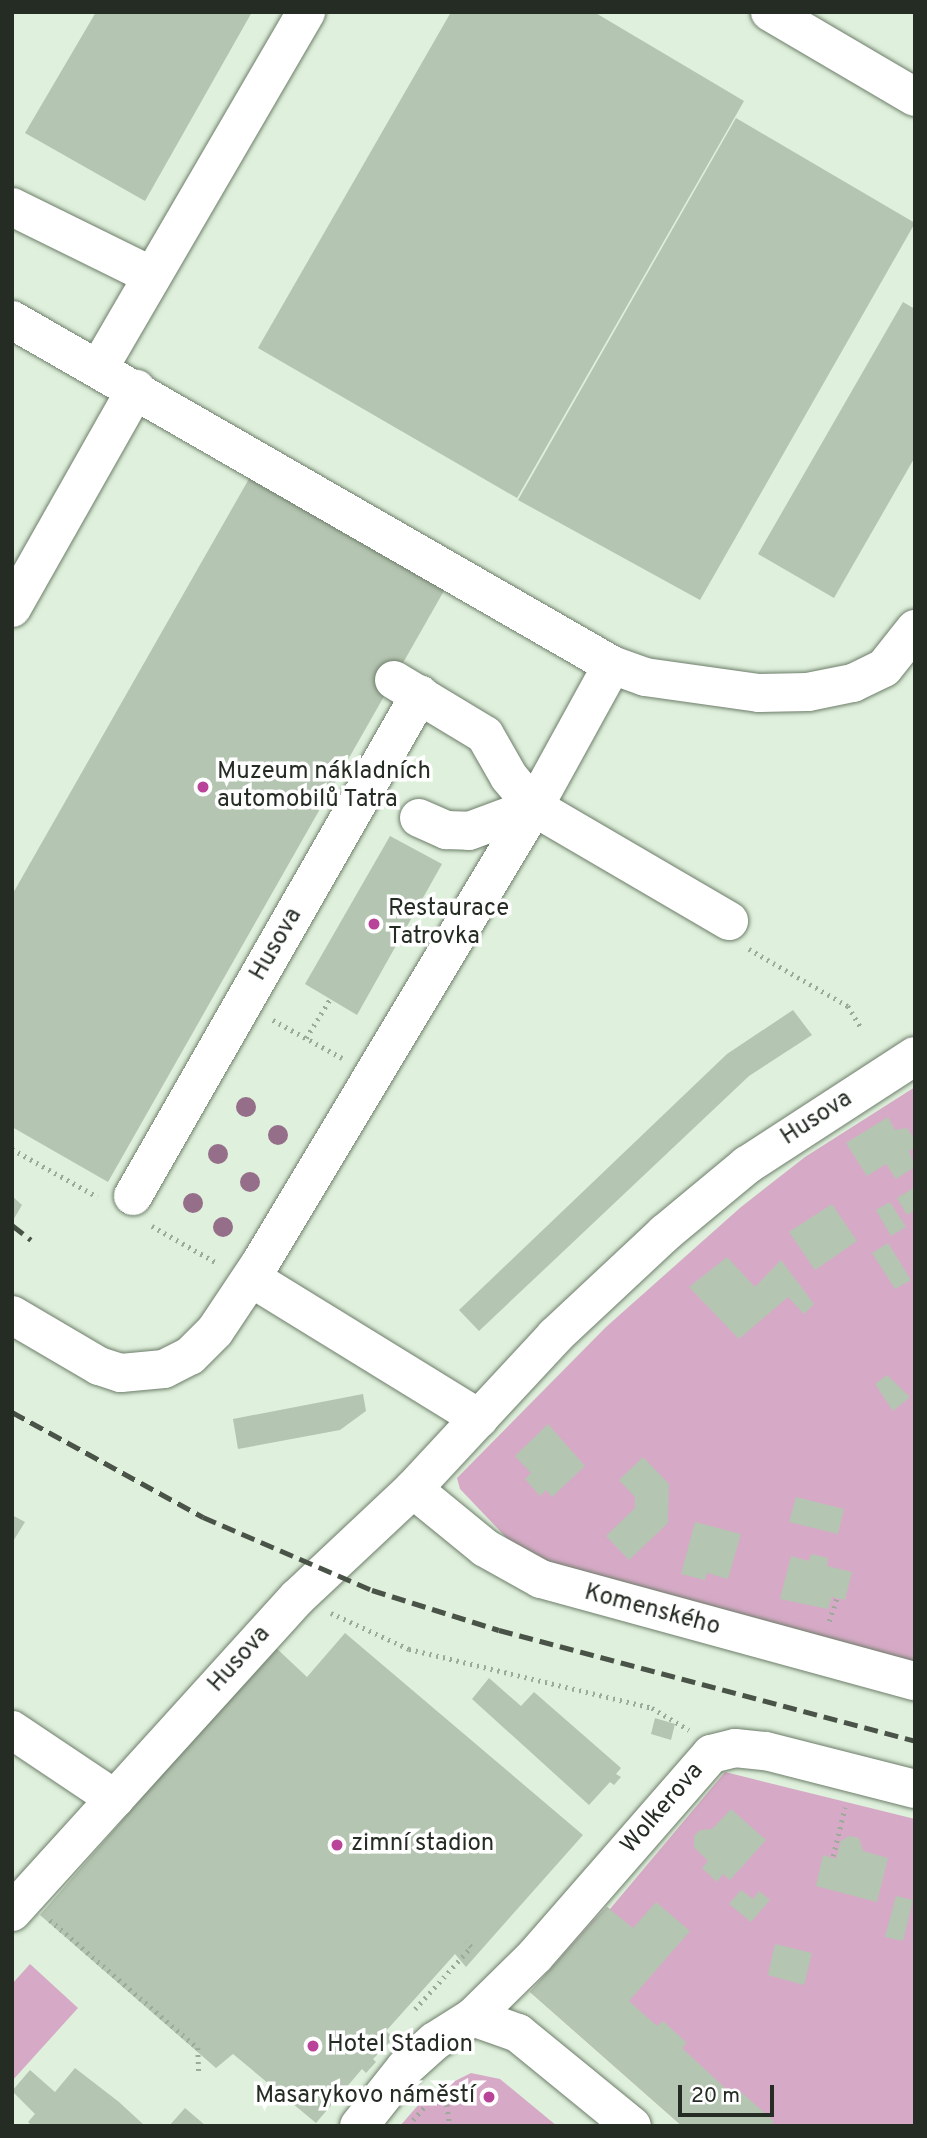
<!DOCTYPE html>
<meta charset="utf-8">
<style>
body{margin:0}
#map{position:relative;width:927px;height:2138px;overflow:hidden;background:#dff1dc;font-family:Overpass,sans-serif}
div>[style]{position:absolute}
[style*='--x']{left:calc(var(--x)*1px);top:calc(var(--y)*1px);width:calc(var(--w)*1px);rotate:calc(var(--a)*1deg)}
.green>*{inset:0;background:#d6aac6}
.building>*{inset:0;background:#b4c5b1}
.path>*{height:4.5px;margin-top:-2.25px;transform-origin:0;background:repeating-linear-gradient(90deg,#9caa9a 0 2px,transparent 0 7px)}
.roads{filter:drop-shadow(0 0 2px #6d7d6a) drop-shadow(0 0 2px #6d7d6a)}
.minor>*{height:38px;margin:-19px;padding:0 19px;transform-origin:19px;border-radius:19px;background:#fff}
.rail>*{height:5px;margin-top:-2.5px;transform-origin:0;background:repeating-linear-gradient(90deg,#4a5348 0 14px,transparent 0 21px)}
.trees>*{width:20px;height:20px;margin:-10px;border-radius:50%;background:#956f8a}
.dots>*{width:19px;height:19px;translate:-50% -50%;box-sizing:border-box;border:4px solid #fff;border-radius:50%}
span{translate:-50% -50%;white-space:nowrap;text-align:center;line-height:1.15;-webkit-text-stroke:7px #fff;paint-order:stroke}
.poi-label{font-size:24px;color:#252c24}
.left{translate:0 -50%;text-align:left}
.right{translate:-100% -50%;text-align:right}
.street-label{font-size:24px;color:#252c24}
.frame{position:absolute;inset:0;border:14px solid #252c24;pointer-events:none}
.scale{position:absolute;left:678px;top:2085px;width:96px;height:32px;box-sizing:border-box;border:4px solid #252c24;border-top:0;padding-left:9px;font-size:21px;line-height:24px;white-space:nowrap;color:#252c24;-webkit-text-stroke:5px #fff;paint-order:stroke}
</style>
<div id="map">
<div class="green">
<div style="clip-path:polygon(915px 1087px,915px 1664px,522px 1554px,460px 1489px,457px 1478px,606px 1327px,741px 1207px,805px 1157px)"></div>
<div style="clip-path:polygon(725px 1772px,915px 1819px,915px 2126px,682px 2126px,530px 1992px,593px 1921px,607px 1907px,610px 1909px)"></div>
<div style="clip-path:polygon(30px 1964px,78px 2008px,12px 2081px,12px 1984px)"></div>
<div style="clip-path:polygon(471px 2073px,500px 2079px,557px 2126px,400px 2126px,427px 2095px)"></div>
</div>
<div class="building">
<div style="clip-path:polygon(96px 12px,252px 12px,145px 201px,25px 133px)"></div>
<div style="clip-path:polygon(451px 12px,594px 12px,744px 101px,517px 498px,258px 348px)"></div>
<div style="clip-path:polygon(736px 118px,915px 223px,700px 600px,518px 500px)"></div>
<div style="clip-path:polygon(903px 302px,915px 309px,915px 457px,834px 598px,758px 554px)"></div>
<div style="clip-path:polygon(250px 477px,445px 589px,108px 1182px,12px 1127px,12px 895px)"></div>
<div style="clip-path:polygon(390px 836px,442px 864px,357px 1015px,305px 984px)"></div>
<div style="clip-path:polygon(793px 1010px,812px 1035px,749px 1076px,479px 1331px,459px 1310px,727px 1054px)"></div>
<div style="clip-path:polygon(888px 1117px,895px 1130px,907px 1128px,915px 1139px,915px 1147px,909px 1151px,915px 1167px,896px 1179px,886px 1164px,867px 1176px,846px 1143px)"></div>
<div style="clip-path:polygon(915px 1187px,915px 1210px,907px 1215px,897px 1198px)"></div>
<div style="clip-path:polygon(12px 1196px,22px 1205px,12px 1222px)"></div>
<div style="clip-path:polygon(890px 1202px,906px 1227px,891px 1236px,876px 1210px)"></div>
<div style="clip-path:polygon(832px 1204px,857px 1241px,815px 1270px,789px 1232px)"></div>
<div style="clip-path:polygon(888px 1243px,911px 1280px,895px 1289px,872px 1253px)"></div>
<div style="clip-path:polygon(727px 1257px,755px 1287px,781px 1260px,814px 1304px,804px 1314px,788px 1297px,739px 1339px,689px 1287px)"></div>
<div style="clip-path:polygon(887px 1375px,910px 1397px,893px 1411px,875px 1384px)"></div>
<div style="clip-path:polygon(363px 1394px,366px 1411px,340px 1430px,238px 1449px,233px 1419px)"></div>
<div style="clip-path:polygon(548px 1424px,585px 1466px,552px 1497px,546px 1490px,540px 1496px,525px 1479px,531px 1473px,515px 1456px)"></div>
<div style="clip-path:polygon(643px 1457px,669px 1484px,668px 1523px,629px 1560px,606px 1536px,635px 1508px,635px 1497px,619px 1480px)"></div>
<div style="clip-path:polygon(796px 1497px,844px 1509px,838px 1534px,789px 1522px)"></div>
<div style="clip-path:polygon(12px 1515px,25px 1522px,12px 1543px)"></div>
<div style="clip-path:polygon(695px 1522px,741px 1534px,728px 1579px,707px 1573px,705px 1580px,681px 1574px)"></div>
<div style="clip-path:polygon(811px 1554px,828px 1558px,827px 1566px,852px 1572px,845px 1600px,832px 1597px,828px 1609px,780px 1599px,791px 1556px,809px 1561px)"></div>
<div style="clip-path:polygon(345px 1633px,583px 1835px,466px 1967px,455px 1954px,386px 2031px,394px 2038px,373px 2059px,376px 2062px,366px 2073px,362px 2069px,316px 2123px,233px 2054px,216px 2068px,40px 1915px,274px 1646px,307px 1677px)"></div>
<div style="clip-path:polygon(489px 1678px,521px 1706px,534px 1692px,621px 1768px,616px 1774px,621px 1777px,614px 1785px,610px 1782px,589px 1805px,472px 1699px)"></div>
<div style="clip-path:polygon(655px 1718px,675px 1724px,671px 1740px,651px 1734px)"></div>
<div style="clip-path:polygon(731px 1809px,766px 1840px,730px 1880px,723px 1874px,717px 1882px,702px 1868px,708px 1861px,694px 1847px,694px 1836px,700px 1830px,712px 1829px)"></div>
<div style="clip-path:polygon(849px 1836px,859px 1838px,863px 1851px,888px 1858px,877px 1902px,816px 1886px,823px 1855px,836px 1859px,841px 1841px)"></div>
<div style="clip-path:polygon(741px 1890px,753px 1899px,759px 1891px,770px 1900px,751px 1922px,729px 1904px)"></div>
<div style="clip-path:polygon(896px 1896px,913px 1900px,903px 1941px,885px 1937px)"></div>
<div style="clip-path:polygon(656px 1902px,690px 1931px,629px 2001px,657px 2026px,663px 2021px,687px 2043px,682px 2048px,736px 2098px,741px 2092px,774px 2121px,770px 2126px,682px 2126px,530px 1992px,607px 1907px,633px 1928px)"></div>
<div style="clip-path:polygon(775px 1944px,812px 1953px,804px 1985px,768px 1975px)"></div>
<div style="clip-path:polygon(75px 2068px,119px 2102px,145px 2126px,32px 2126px,28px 2122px,35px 2114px,12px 2091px,30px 2070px,55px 2092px)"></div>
<div style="clip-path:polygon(185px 2108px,206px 2126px,169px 2126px)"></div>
</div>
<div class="path">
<div style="--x:749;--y:949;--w:114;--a:29.9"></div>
<div style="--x:848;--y:1006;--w:27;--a:59"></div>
<div style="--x:273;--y:1020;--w:79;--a:28.8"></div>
<div style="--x:306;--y:1038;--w:46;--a:-58.4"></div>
<div style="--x:12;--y:1149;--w:98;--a:29.2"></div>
<div style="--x:152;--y:1226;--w:75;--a:29.6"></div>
<div style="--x:331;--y:1613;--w:86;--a:24.8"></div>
<div style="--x:409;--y:1649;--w:250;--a:13.6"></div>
<div style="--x:652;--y:1708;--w:43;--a:30.7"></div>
<div style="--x:829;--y:1621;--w:24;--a:-71"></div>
<div style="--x:833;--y:1856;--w:50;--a:-76.2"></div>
<div style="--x:50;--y:1920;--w:196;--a:40.9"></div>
<div style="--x:198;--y:2048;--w:26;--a:88"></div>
<div style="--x:415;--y:2009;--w:84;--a:-47.9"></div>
<div style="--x:471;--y:1947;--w:7;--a:-135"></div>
<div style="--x:433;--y:2091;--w:20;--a:45"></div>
<div style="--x:447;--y:2105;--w:21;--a:82"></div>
<div style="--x:413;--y:2120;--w:35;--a:-49"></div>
</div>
<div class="roads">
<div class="minor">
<div style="--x:770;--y:12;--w:168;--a:30.4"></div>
<div style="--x:12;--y:207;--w:156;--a:26.2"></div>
<div style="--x:12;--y:320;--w:692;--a:29.9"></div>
<div style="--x:612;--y:665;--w:35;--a:20"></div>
<div style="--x:645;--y:677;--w:115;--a:8"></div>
<div style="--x:759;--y:693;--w:49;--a:-1.2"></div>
<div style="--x:808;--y:692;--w:46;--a:-11.3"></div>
<div style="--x:853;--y:683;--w:34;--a:-26"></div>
<div style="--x:884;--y:668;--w:50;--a:-51.5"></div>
<div style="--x:99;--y:368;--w:412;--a:-59.8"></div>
<div style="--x:12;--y:608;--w:252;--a:-60.5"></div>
<div style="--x:394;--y:680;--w:106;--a:31.1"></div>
<div style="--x:485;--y:735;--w:48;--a:60.3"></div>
<div style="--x:509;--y:777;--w:39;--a:50"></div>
<div style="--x:534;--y:807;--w:226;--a:30.3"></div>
<div style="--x:419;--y:818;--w:30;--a:24"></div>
<div style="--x:446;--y:830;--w:23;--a:2"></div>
<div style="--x:469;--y:831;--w:69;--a:-20.3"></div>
<div style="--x:133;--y:1196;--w:578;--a:-60.24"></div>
<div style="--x:251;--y:1278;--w:268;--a:31.6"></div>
<div style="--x:12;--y:1315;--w:101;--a:30.4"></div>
<div style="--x:99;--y:1366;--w:23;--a:18"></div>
<div style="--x:121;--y:1373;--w:43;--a:-5.3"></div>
<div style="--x:164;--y:1369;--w:29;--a:-27"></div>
<div style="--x:190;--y:1356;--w:35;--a:-45"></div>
<div style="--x:215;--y:1331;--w:83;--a:-56.3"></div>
<div style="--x:261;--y:1262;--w:531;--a:-59.04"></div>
<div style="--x:534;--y:807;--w:162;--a:-61.2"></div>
<div style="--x:413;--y:1489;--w:93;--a:39.3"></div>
<div style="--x:485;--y:1548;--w:64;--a:29"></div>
<div style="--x:541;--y:1579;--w:388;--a:15.3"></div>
<div style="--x:12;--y:1730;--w:124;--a:33.8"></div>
<div style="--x:12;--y:1912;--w:425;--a:-47.8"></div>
<div style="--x:298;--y:1597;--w:158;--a:-43.2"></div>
<div style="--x:413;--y:1489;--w:209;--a:-47.1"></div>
<div style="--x:555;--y:1336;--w:151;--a:-43.1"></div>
<div style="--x:665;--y:1233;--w:107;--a:-39.7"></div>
<div style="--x:747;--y:1165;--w:200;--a:-33"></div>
<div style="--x:473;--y:2017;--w:48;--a:19.6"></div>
<div style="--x:518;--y:2033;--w:147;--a:39.2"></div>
<div style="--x:359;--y:2126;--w:74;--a:-51.6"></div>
<div style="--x:405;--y:2068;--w:40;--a:-42"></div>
<div style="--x:435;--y:2041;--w:45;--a:-32.3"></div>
<div style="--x:473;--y:2017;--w:87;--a:-44.5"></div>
<div style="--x:535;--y:1956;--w:268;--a:-48.9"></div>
<div style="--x:711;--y:1754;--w:25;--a:-14"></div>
<div style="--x:735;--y:1748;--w:31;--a:6"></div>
<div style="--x:766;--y:1751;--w:154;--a:14.3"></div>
</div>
</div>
<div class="rail">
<div style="--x:12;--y:1225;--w:24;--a:38"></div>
<div style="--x:12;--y:1412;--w:218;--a:28.8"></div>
<div style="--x:203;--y:1517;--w:184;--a:23.4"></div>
<div style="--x:372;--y:1590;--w:133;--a:17.5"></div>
<div style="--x:499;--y:1630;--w:431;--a:14.9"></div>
</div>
<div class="trees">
<div style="left:246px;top:1107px"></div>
<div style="left:278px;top:1135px"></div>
<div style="left:218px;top:1154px"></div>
<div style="left:250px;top:1182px"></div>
<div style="left:193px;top:1203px"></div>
<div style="left:223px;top:1227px"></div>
</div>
<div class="dots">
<div style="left:203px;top:787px;background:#ba439a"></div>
<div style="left:374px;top:924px;background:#ba439a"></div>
<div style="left:337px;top:1845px;background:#ba439a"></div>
<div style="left:313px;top:2046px;background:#ba439a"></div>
<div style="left:489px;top:2097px;background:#ba439a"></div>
</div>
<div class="poi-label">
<span class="left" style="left:217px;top:787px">Muzeum nákladních<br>automobilů Tatra</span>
<span class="left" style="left:388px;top:924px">Restaurace<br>Tatrovka</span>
<span class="left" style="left:351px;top:1845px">zimní stadion</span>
<span class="left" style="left:327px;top:2046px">Hotel Stadion</span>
<span class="right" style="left:475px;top:2097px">Masarykovo náměstí</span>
</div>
<div class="street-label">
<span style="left:277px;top:945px;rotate:-60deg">Husova</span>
<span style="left:817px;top:1119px;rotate:-33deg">Husova</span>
<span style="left:652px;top:1611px;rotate:15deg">Komenského</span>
<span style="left:240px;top:1660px;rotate:-48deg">Husova</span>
<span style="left:663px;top:1809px;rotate:-49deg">Wolkerova</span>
</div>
<div class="frame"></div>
<div class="scale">20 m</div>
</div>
